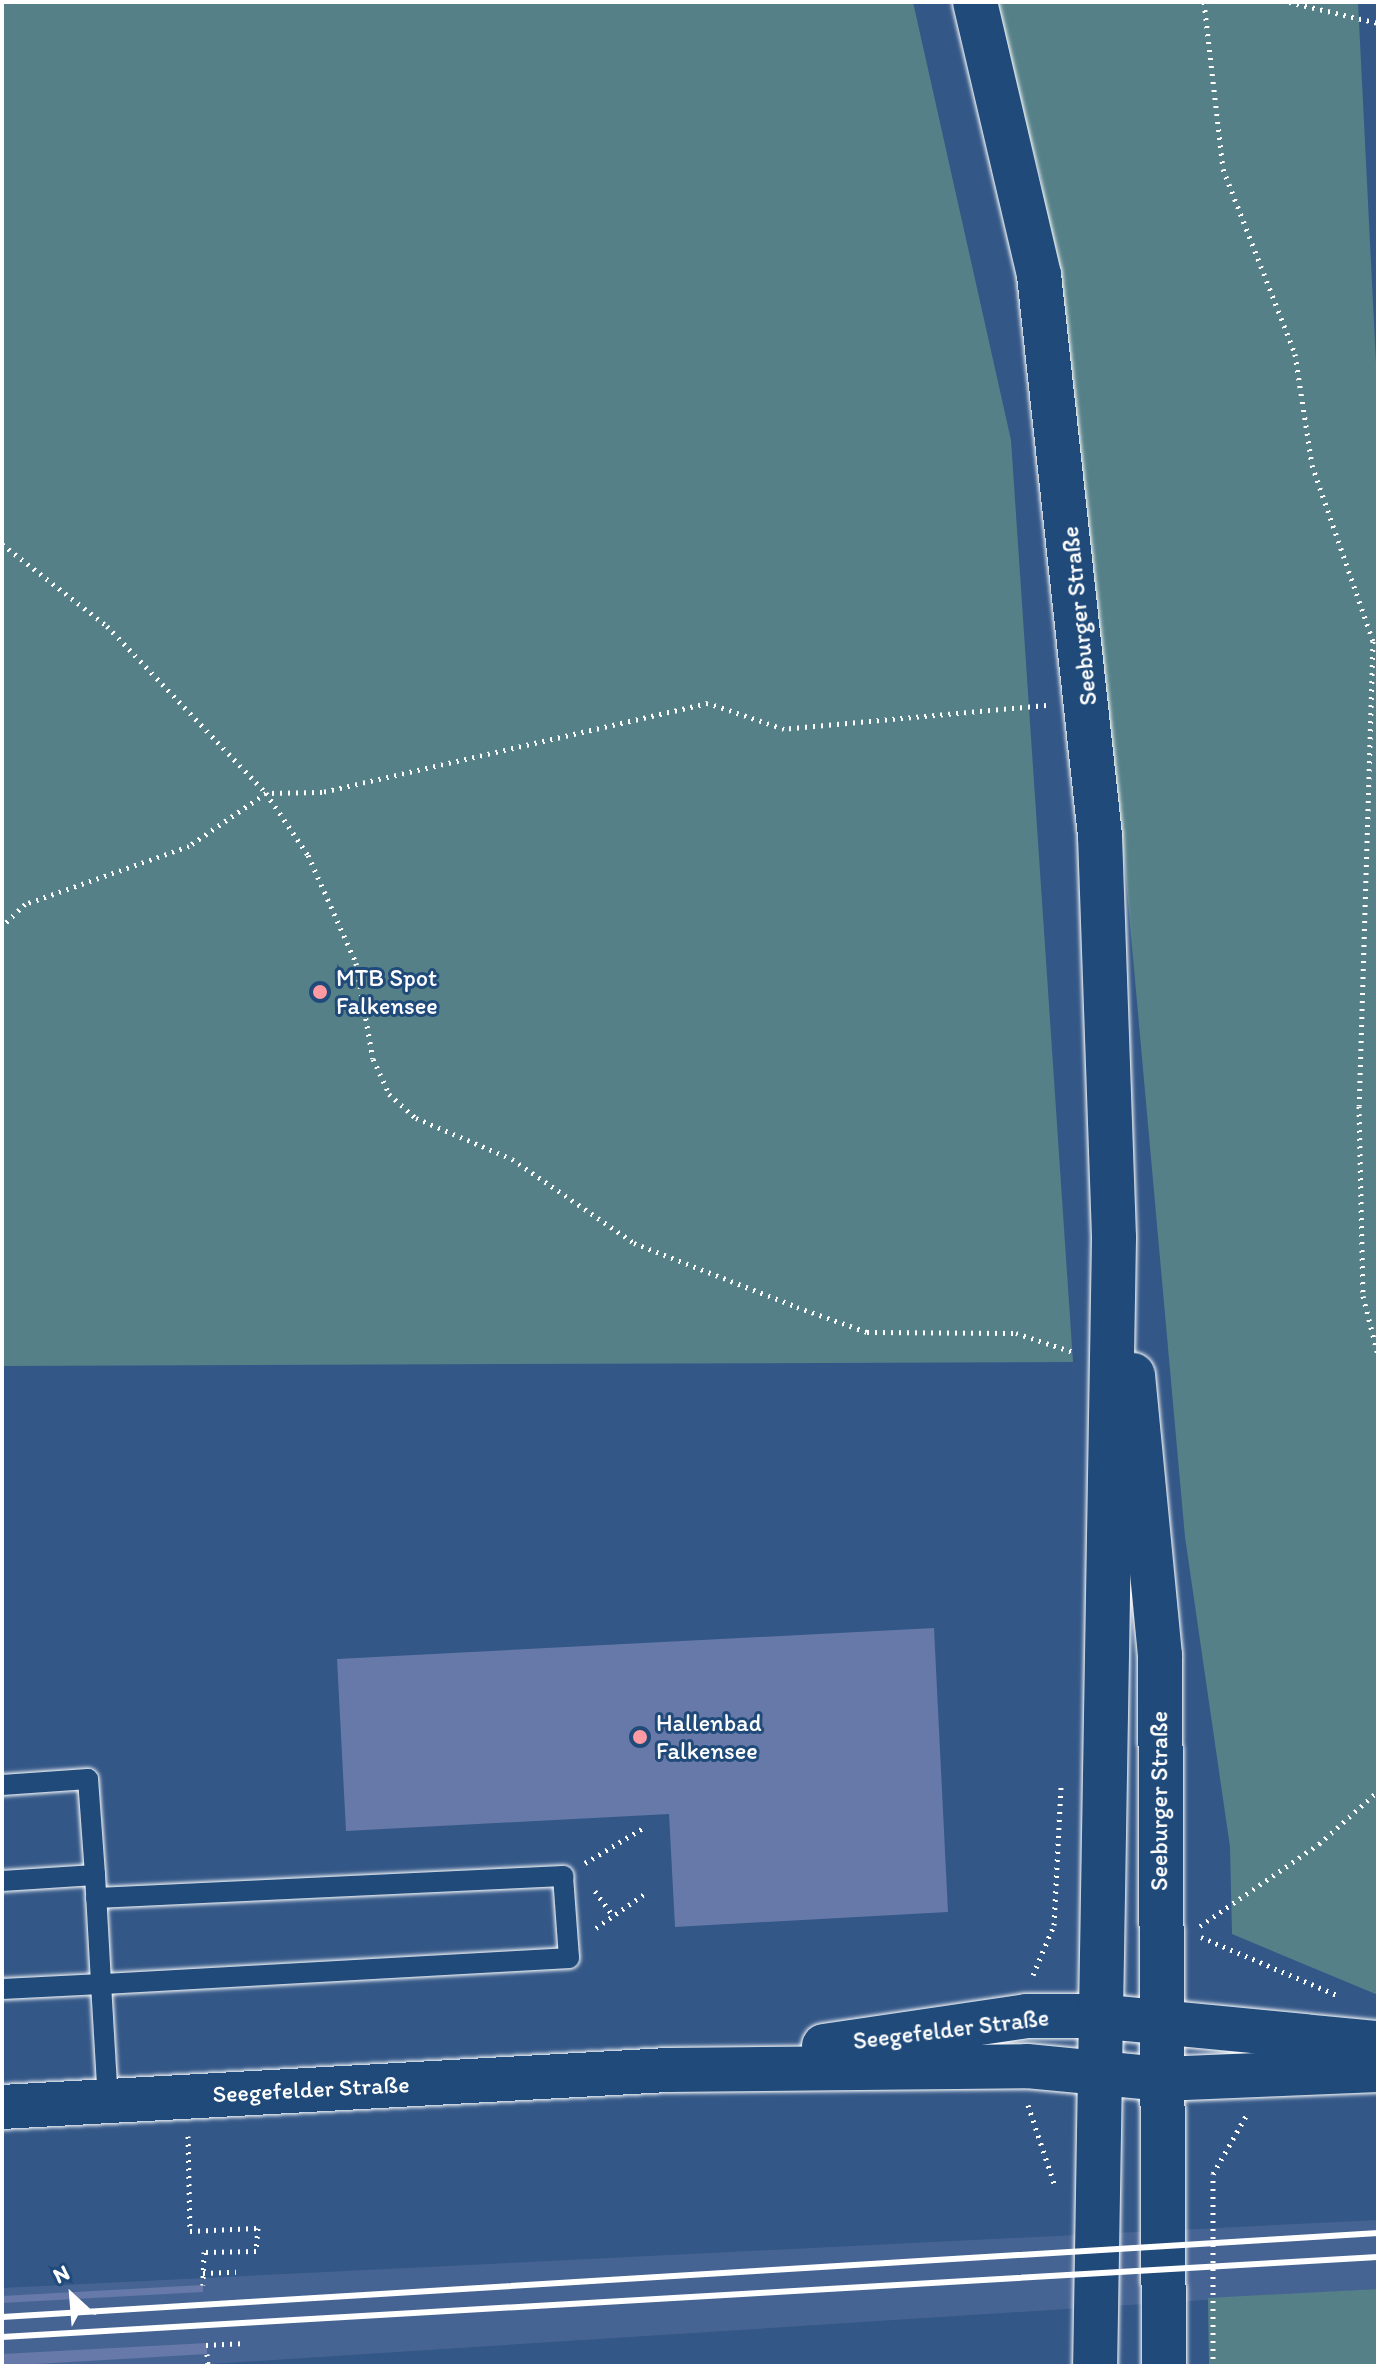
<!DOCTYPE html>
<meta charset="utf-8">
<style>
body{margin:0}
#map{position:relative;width:1380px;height:2368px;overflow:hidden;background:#335787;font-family:Itim,sans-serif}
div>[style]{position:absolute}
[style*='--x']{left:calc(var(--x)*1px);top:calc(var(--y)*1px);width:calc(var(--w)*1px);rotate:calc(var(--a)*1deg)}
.built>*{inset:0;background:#466493}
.green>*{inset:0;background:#558088}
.building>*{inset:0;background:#6679a8}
.path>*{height:5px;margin-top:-2.5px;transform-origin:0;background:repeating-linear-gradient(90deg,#fff 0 2px,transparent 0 8px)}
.roads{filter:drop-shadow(0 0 2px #fff) drop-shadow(0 0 2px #fff)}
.service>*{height:20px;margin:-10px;padding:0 10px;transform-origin:10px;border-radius:10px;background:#1f4a7a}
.tertiary>*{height:44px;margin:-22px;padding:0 22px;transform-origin:22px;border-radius:22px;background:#1f4a7a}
.secondary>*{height:44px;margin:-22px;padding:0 22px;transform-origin:22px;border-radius:22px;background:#1f4a7a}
.rail>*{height:6px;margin:-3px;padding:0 3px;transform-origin:3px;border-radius:3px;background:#fff}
.dots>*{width:22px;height:22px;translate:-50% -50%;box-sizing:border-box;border:4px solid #1f4a7a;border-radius:50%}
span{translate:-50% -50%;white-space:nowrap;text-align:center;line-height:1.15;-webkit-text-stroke:6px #1f4a7a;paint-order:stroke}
.street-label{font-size:24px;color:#fff}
.poi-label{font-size:24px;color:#fff}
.left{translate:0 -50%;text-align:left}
.frame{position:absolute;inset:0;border:4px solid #fff;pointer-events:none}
.north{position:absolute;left:32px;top:2256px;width:80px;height:80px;-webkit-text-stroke:6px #1f4a7a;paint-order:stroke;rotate:334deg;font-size:22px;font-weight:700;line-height:32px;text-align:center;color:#fff}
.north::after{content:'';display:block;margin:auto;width:28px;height:36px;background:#fff;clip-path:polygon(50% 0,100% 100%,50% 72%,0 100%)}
</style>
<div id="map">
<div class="built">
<div style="clip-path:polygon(1378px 2220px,1378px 2289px,179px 2366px,2px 2366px,2px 2288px)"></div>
</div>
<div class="green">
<div style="clip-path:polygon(2px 2px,913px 2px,1011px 440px,1073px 1362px,2px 1366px)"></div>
<div style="clip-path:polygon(992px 2px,1358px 2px,1378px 403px,1378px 1995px,1232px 1934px,1230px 1847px,1185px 1537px,1122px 835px,1041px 179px)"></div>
<div style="clip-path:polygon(1378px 2289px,1378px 2366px,1209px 2366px,1208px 2298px)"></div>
</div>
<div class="building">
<div style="clip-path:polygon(934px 1628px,948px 1912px,675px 1927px,669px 1814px,346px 1831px,337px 1659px)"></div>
<div style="clip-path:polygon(203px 2285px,203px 2292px,2px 2303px,2px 2296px)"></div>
<div style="clip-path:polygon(207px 2343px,207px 2354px,2px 2366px,2px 2354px)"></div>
</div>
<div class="path">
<div style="--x:1204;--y:2;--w:168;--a:83.5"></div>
<div style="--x:1223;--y:169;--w:199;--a:68.7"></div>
<div style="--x:1295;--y:354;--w:112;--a:81.3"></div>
<div style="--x:1312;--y:465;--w:186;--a:70.9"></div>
<div style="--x:1373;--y:641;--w:465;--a:91.7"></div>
<div style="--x:1359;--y:1106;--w:190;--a:88.8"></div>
<div style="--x:1363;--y:1296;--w:61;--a:75.7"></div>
<div style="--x:1289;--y:2;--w:91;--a:13.3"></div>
<div style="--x:2;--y:544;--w:133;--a:38"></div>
<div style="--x:107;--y:626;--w:231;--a:46.4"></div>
<div style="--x:266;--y:793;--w:93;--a:145.5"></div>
<div style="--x:189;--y:846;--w:174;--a:160.5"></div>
<div style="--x:25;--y:904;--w:32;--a:136"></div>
<div style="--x:1046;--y:705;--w:263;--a:174.8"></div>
<div style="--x:784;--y:729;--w:80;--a:-161.1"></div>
<div style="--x:708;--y:703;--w:396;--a:167"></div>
<div style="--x:322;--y:792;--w:56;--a:179"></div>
<div style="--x:266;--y:793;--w:75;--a:55.9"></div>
<div style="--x:308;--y:855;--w:118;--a:66"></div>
<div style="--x:356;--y:963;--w:97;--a:80"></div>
<div style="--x:373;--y:1059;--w:38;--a:65"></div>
<div style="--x:389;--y:1094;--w:36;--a:42"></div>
<div style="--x:416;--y:1118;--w:104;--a:23.1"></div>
<div style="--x:512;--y:1159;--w:148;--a:34.5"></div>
<div style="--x:634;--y:1243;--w:175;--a:21.4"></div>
<div style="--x:797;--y:1307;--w:74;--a:19.7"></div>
<div style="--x:867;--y:1332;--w:149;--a:0.4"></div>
<div style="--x:1016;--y:1333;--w:60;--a:18.4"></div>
<div style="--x:585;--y:1863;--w:68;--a:-31.1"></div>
<div style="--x:595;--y:1891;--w:31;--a:54"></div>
<div style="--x:1200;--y:1926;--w:145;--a:-34.6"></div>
<div style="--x:1319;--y:1844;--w:79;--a:-41.9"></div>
<div style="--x:596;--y:1928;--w:62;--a:-35.2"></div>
<div style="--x:1201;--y:1937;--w:150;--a:23.1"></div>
<div style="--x:1033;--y:1975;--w:54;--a:-67.2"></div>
<div style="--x:1054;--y:1925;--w:139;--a:-87.1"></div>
<div style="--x:1028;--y:2105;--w:85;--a:71.6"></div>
<div style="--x:188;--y:2136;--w:95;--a:88.8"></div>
<div style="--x:190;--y:2231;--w:68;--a:-2.5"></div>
<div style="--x:258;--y:2228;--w:23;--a:95"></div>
<div style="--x:256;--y:2251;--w:52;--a:178.9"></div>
<div style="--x:204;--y:2252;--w:33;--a:92"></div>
<div style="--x:203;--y:2273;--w:33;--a:-2"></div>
<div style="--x:206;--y:2345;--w:35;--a:-3"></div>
<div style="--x:207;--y:2354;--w:12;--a:85"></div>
<div style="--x:1213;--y:2366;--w:192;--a:-90"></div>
<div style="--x:1213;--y:2174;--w:67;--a:-60.4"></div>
</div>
<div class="roads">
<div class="service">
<div style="--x:2;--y:1785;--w:86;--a:-4"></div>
<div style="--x:88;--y:1779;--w:96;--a:85.8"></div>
<div style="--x:2;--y:1881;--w:93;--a:-3.7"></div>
<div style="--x:95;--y:1875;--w:109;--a:86.8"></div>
<div style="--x:101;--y:1984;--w:99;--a:177.1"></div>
<div style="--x:96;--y:1898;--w:468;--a:-2.7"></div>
<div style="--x:563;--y:1876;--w:82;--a:85.8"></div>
<div style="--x:569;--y:1958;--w:469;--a:176.8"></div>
<div style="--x:101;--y:1984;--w:117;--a:86.6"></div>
</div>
<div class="tertiary">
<div style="--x:824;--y:2046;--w:204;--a:-8.4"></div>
<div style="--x:1026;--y:2016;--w:70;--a:0"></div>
<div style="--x:1096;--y:2016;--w:283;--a:5.5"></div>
<div style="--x:2;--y:2107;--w:667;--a:-3.18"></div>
<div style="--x:668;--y:2070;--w:359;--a:-0.6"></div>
<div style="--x:1027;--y:2066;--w:135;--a:5.5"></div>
<div style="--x:1161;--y:2079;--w:217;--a:-2.4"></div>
</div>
<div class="secondary">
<div style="--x:975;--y:2;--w:280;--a:76.8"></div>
<div style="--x:1039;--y:275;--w:564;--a:83.79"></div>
<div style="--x:1100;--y:836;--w:402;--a:88"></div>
<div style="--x:1114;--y:1238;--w:1128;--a:90.96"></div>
<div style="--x:1133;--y:1375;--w:281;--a:84.5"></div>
<div style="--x:1160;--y:1655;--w:711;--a:89.68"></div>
</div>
</div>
<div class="rail">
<div style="--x:2;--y:2317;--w:1379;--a:-3.49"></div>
<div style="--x:2;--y:2337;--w:1378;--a:-3.33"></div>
</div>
<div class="dots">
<div style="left:320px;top:992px;background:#ff9aa2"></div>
<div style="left:640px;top:1737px;background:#ff9aa2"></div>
</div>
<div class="street-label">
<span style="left:1079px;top:616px;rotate:-96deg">Seeburger Straße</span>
<span style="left:1159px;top:1801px;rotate:-90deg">Seeburger Straße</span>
<span style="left:951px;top:2029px;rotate:-7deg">Seegefelder Straße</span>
<span style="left:311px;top:2089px;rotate:-3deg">Seegefelder Straße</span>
</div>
<div class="poi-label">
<span class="left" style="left:336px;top:992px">MTB Spot<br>Falkensee</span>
<span class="left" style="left:656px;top:1737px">Hallenbad<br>Falkensee</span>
</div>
<div class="frame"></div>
<div class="north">N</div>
</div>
